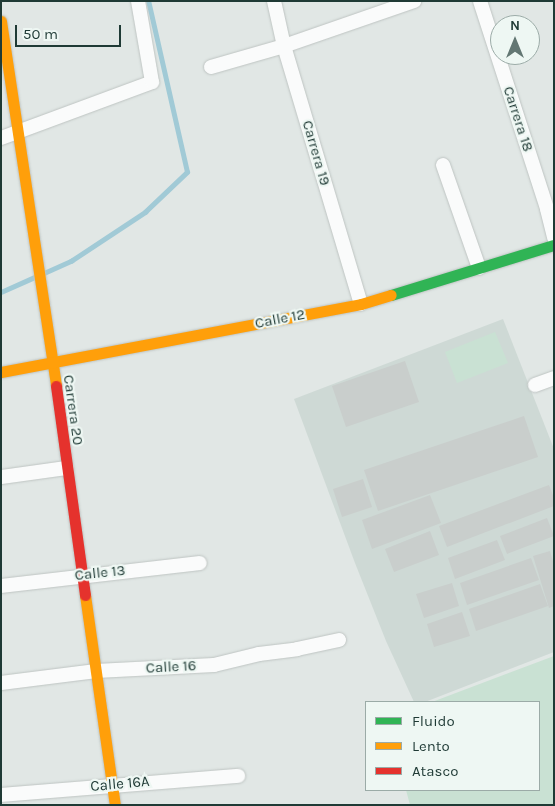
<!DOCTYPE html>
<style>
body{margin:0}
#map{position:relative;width:555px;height:806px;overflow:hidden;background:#e1e7e5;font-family:Karla,sans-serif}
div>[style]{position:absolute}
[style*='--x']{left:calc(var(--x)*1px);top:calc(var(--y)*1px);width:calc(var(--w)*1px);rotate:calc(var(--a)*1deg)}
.built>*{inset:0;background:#ced9d5}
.green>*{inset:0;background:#c9e1d3}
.stream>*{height:4.5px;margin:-2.25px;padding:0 2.25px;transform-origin:2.25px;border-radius:2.25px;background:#a1cad6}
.building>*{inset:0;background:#c9cecc}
.roads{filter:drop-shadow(0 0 1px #bec4c2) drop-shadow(0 0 1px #bec4c2)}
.street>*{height:14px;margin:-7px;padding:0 7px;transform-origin:7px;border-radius:7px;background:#fafbfb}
.fast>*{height:11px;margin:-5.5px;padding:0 5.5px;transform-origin:5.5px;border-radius:5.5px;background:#30b455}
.slow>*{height:11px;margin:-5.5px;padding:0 5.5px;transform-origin:5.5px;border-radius:5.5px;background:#ff9f0a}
.jam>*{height:11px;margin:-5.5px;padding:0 5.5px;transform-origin:5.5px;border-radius:5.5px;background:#e5322d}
span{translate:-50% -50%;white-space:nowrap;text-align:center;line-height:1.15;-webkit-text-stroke:4.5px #eef7f3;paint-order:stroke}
.street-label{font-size:15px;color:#1f3a35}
.frame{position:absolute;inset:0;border:2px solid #1f3a35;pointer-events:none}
.legend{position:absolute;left:365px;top:701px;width:175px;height:90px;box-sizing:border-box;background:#eef7f3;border:1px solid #9baba7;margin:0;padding:6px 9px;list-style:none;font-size:15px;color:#1f3a35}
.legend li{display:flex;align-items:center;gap:10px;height:25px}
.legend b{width:25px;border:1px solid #9baba7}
.north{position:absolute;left:490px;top:15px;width:50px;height:50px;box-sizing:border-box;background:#eef7f3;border:1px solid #9baba7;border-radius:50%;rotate:0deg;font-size:14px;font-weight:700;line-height:20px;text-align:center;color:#1f3a35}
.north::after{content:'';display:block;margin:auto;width:18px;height:22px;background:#637773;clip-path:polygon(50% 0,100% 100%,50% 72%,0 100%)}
.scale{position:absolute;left:15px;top:25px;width:106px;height:22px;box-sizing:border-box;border:2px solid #1f3a35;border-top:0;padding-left:6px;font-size:15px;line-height:18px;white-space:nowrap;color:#1f3a35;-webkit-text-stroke:4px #eef7f3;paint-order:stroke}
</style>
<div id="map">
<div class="built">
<div style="clip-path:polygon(503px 319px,554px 449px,554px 652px,425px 702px,414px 702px,386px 641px,355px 563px,294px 399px)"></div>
</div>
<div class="green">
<div style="clip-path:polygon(495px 332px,508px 363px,457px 383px,445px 352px)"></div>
<div style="clip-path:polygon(554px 656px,554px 805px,410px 805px,406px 790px,539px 790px,539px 702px,432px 702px)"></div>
</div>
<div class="stream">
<div style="--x:44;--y:273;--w:30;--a:-24"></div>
<div style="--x:71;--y:261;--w:89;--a:-33.5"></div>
<div style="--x:145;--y:212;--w:58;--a:-43.6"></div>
<div style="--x:187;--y:172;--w:175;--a:-102.8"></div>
<div style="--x:1;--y:292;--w:36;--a:-24"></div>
</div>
<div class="building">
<div style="clip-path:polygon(405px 361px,419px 402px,346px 427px,332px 386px)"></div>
<div style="clip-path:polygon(524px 416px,538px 457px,378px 511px,364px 470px)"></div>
<div style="clip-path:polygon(363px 479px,372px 507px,342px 517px,333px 489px)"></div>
<div style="clip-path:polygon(549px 485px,554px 498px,554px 506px,447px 547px,439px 526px)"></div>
<div style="clip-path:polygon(430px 495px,441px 523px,372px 549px,362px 520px)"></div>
<div style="clip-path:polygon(547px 518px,554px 536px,507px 554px,500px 536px)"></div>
<div style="clip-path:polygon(430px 531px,439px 555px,394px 572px,385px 549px)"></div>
<div style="clip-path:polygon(497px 540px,505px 560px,455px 579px,448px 558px)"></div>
<div style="clip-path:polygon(550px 551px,554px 565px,554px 606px,549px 608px,533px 556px)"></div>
<div style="clip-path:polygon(531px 558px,539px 580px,467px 605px,460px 583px)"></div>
<div style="clip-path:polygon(452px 583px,459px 606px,424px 618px,416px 594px)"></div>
<div style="clip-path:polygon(540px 584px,548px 606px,476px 631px,469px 609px)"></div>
<div style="clip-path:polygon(462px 612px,470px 636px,434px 647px,427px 624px)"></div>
</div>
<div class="roads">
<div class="street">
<div style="--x:274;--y:1;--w:46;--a:77.5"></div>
<div style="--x:284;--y:46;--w:269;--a:73.4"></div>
<div style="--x:480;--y:1;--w:219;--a:72.1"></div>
<div style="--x:547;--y:209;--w:30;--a:76"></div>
<div style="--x:211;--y:67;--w:76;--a:-16"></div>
<div style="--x:284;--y:46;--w:138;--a:-19.1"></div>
<div style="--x:1;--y:138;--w:161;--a:-20.3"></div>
<div style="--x:152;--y:82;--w:82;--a:-99.8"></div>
<div style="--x:443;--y:165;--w:109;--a:70.7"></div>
<div style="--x:535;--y:385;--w:20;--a:-20"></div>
<div style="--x:1;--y:477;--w:66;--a:-7.9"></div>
<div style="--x:1;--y:586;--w:200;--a:-6.6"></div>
<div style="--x:1;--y:683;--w:96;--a:-7.2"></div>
<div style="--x:96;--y:671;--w:118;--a:-2.9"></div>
<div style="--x:214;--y:665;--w:46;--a:-13.7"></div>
<div style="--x:259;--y:654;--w:38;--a:-7"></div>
<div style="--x:297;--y:649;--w:43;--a:-12.1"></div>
<div style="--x:1;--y:795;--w:238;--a:-4.6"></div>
</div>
<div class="fast">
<div style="--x:391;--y:295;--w:170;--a:-17.1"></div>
</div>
<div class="slow">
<div style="--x:1;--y:21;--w:369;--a:81.4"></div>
<div style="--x:1;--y:372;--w:366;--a:-10.7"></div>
<div style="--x:361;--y:304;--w:31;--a:-17"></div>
<div style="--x:85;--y:595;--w:212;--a:81.9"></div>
</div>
<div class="jam">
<div style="--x:56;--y:386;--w:211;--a:82.1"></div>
</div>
</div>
<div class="street-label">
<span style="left:518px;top:119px;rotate:72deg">Carrera 18</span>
<span style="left:316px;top:153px;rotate:74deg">Carrera 19</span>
<span style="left:280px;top:319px;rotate:-11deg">Calle 12</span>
<span style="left:73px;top:410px;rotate:82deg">Carrera 20</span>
<span style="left:100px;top:573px;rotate:-6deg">Calle 13</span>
<span style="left:171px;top:667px;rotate:-3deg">Calle 16</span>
<span style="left:120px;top:784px;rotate:-5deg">Calle 16A</span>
</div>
<div class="frame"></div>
<ul class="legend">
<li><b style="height:6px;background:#30b455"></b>Fluido</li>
<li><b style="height:6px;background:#ff9f0a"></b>Lento</li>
<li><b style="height:6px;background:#e5322d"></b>Atasco</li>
</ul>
<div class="north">N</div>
<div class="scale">50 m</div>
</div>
